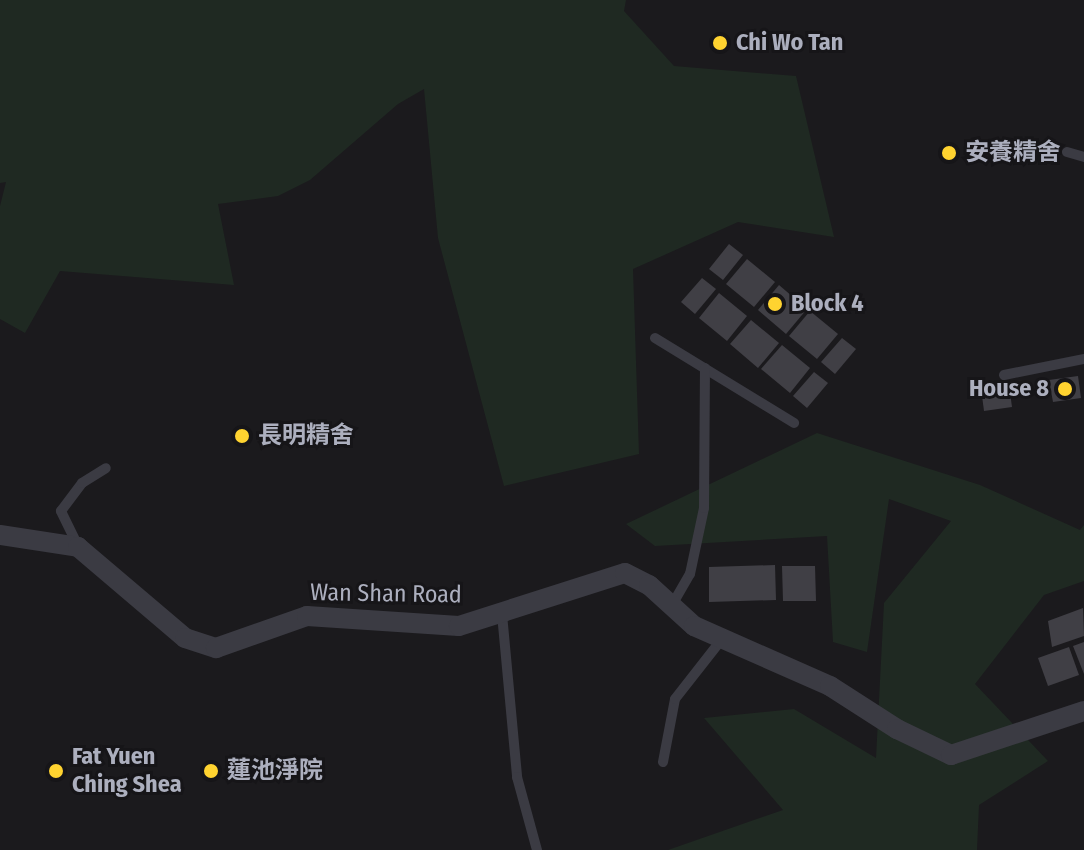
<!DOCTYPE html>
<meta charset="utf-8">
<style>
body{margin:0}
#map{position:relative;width:1084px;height:850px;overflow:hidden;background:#1b1a1d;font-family:"Fira Sans Condensed","Noto Sans TC",sans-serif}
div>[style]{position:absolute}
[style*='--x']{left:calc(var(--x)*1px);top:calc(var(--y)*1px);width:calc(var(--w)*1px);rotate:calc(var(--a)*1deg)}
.green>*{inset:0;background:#1f2922}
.building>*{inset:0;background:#403f45}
.service>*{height:10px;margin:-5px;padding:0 5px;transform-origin:5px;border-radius:5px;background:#3b3b43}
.minor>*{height:20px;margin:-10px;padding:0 10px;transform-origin:10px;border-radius:10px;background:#3b3b43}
.dots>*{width:22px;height:22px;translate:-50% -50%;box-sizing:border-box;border:4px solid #161518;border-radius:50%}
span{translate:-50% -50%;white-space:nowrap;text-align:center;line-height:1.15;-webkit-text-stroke:6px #161518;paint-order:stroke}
.poi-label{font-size:24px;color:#acafbe;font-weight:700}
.left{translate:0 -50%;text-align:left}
.right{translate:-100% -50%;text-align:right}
.street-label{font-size:24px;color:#acafbe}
</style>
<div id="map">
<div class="green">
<div style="clip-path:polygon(0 0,626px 0,624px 11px,674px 66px,796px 76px,834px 237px,738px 222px,633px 269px,639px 454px,504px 486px,438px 238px,424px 89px,398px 104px,310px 180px,278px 196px,218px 204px,234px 285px,60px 271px,25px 333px,0 319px,0 206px,6px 182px,0 183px)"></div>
<div style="clip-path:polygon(817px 433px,980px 485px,1080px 530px,1084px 525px,1084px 581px,1044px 595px,975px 684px,1048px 761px,979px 805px,977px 850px,668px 850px,783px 810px,704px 718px,794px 709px,876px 758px,884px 603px,951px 521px,889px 499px,867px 652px,833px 642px,827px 536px,655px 546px,626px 524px)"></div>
</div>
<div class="building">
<div style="clip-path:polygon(729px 244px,743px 255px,723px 280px,709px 269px)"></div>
<div style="clip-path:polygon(747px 259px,775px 282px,754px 307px,726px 284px)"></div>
<div style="clip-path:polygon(702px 278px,716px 289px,695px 314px,681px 302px)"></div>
<div style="clip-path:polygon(779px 285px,807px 309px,786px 334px,758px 310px)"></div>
<div style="clip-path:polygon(719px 293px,747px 316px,727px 341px,699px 318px)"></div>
<div style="clip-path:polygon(810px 311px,838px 334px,817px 359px,789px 336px)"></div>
<div style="clip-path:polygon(751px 320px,779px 343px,758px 368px,730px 344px)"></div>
<div style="clip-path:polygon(842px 338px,856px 349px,835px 374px,821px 362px)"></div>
<div style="clip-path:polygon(782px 345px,810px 368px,790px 393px,761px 369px)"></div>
<div style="clip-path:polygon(814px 372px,828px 383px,807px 408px,793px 396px)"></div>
<div style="clip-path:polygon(1078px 376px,1081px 398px,1053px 402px,1049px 380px)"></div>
<div style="clip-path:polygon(1009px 385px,1012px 407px,984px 411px,981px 388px)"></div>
<div style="clip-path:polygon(775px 565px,776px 600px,709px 602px,709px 567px)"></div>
<div style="clip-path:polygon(782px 566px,815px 566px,816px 601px,783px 601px)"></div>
<div style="clip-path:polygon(1083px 608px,1084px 636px,1052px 647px,1048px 621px)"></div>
<div style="clip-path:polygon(1084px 642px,1084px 674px,1073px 646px)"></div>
<div style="clip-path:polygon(1069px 647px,1079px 675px,1048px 686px,1038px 658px)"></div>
</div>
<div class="service">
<div style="--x:1067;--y:152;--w:18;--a:16"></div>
<div style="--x:655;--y:338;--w:163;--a:31.4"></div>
<div style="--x:1004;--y:375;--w:82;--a:-11.3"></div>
<div style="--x:78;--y:546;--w:39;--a:-116"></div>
<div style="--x:61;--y:511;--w:35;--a:-53"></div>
<div style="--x:82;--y:483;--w:28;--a:-32"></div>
<div style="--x:672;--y:605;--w:36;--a:-60"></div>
<div style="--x:690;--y:574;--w:67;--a:-78"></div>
<div style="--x:704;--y:508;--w:140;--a:-89.6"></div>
<div style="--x:502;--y:614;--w:164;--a:84.7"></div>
<div style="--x:517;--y:777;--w:76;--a:74.7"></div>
<div style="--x:663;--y:762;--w:64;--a:-79.2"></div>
<div style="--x:675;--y:699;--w:76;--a:-51.9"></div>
</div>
<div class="minor">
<div style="--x:0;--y:535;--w:79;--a:8.7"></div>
<div style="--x:78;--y:547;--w:140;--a:40.4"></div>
<div style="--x:185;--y:638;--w:33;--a:18"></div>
<div style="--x:216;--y:648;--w:96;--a:-19.4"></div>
<div style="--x:307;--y:616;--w:152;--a:3.8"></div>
<div style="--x:459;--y:626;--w:174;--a:-17.7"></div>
<div style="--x:625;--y:573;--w:27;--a:27"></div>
<div style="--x:649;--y:585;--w:61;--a:42.3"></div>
<div style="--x:694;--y:626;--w:149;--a:23.8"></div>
<div style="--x:830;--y:686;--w:80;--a:32.7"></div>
<div style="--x:897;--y:729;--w:60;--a:25.7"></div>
<div style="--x:951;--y:755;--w:140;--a:-18.3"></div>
</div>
<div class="dots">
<div style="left:720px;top:43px;background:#ffd330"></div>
<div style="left:949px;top:153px;background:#ffd330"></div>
<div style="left:775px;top:304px;background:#ffd330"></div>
<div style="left:1065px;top:389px;background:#ffd330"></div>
<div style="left:242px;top:436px;background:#ffd330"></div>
<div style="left:56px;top:771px;background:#ffd330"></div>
<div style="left:211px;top:771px;background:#ffd330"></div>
</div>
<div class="poi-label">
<span class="left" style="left:736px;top:43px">Chi Wo Tan</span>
<span class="left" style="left:965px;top:153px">安養精舍</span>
<span class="left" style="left:791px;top:304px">Block 4</span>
<span class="right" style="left:1049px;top:389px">House 8</span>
<span class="left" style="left:258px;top:436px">長明精舍</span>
<span class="left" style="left:72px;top:771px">Fat Yuen<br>Ching Shea</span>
<span class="left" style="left:227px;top:771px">蓮池淨院</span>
</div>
<div class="street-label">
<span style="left:386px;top:594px;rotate:1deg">Wan Shan Road</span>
</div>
</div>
